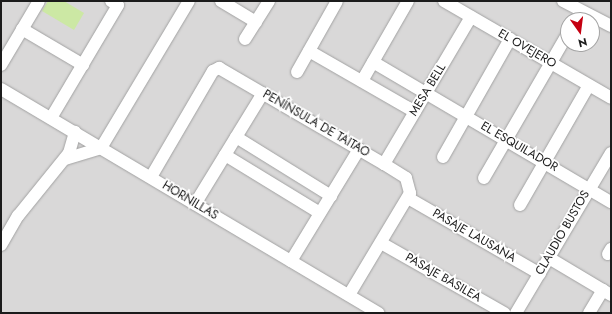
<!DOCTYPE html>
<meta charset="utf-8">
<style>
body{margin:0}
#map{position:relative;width:612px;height:314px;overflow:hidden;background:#ede7e0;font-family:Jost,sans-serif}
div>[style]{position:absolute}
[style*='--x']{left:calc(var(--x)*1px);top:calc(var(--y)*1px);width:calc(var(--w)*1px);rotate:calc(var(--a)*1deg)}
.residential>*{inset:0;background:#d9d8d8}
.grass>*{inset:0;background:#cce8a4}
.roads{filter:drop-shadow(0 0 1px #a2a2a2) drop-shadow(0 0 1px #a2a2a2)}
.minor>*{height:12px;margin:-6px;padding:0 6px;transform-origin:6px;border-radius:6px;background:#fff}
span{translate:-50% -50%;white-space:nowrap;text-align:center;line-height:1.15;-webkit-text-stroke:3.5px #fff;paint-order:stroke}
.street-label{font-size:12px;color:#1b1b1b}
.frame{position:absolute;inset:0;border:2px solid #1b1b1b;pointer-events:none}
.north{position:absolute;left:560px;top:12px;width:40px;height:40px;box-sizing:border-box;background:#fff;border:1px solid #a4a4a4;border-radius:50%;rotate:166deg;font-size:11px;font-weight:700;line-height:16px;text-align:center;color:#1b1b1b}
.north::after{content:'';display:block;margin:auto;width:14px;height:18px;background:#c50011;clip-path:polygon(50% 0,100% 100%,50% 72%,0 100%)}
</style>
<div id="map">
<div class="residential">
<div style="clip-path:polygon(evenodd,1px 1px,611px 1px,611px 313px,1px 313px,1px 1px,568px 20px,592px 20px,592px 44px,568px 44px,568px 20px)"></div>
</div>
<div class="grass">
<div style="clip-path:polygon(48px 1px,64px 1px,84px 13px,74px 30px,42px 11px)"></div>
</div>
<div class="roads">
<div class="minor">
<div style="--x:221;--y:1;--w:41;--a:31"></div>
<div style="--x:444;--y:1;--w:193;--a:30.1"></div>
<div style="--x:563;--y:1;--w:54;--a:27.5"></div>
<div style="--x:22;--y:29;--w:71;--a:30.5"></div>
<div style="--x:245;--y:39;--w:45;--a:-57.7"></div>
<div style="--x:309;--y:51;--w:122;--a:29.9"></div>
<div style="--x:373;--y:62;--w:276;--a:30.5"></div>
<div style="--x:1;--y:65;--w:74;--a:-59.3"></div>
<div style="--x:297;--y:72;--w:81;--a:-60.6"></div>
<div style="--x:362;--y:81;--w:92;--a:-60.1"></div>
<div style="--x:1;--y:89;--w:439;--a:30.7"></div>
<div style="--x:51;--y:118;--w:131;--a:-59.3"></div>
<div style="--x:118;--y:5;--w:8;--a:-150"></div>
<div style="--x:236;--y:137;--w:112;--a:31.8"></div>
<div style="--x:225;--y:155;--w:111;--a:31.4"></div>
<div style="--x:443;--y:157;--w:136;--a:-60.4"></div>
<div style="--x:65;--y:159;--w:38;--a:-17"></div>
<div style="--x:101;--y:148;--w:171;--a:-59.1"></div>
<div style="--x:384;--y:164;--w:171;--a:-59.4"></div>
<div style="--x:151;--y:177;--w:123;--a:-59.7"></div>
<div style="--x:213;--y:71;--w:7;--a:-27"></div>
<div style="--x:219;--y:68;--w:191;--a:30.2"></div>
<div style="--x:384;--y:164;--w:26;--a:32"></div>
<div style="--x:406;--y:178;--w:16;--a:75"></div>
<div style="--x:410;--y:193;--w:119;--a:120.9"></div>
<div style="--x:484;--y:178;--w:168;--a:-59.9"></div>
<div style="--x:408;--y:198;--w:152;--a:29.9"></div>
<div style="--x:195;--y:204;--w:130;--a:-58.5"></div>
<div style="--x:520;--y:205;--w:138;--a:-60.1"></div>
<div style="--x:381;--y:243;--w:142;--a:29.6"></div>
<div style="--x:1;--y:245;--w:34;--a:-60"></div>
<div style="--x:18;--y:216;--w:81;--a:-51"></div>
<div style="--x:69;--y:153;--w:22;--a:-74"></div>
<div style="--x:608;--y:254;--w:6;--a:-59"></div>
<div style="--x:549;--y:258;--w:72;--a:30.8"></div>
<div style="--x:291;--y:261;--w:131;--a:-58.7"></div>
<div style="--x:516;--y:313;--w:186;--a:-59.3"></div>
<div style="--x:589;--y:313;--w:27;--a:-59"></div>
</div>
</div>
<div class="street-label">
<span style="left:527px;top:49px;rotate:30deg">EL OVEJERO</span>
<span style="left:428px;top:90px;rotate:-59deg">MESA BELL</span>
<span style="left:316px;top:124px;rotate:30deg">PENÍNSULA DE TAITAO</span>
<span style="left:519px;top:147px;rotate:30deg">EL ESQUILADOR</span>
<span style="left:190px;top:201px;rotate:31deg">HORNILLAS</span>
<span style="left:563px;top:233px;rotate:-60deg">CLAUDIO BUSTOS</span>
<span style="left:474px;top:236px;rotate:30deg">PASAJE LAUSANA</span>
<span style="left:443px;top:278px;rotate:30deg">PASAJE BASILEA</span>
</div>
<div class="frame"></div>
<div class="north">N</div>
</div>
